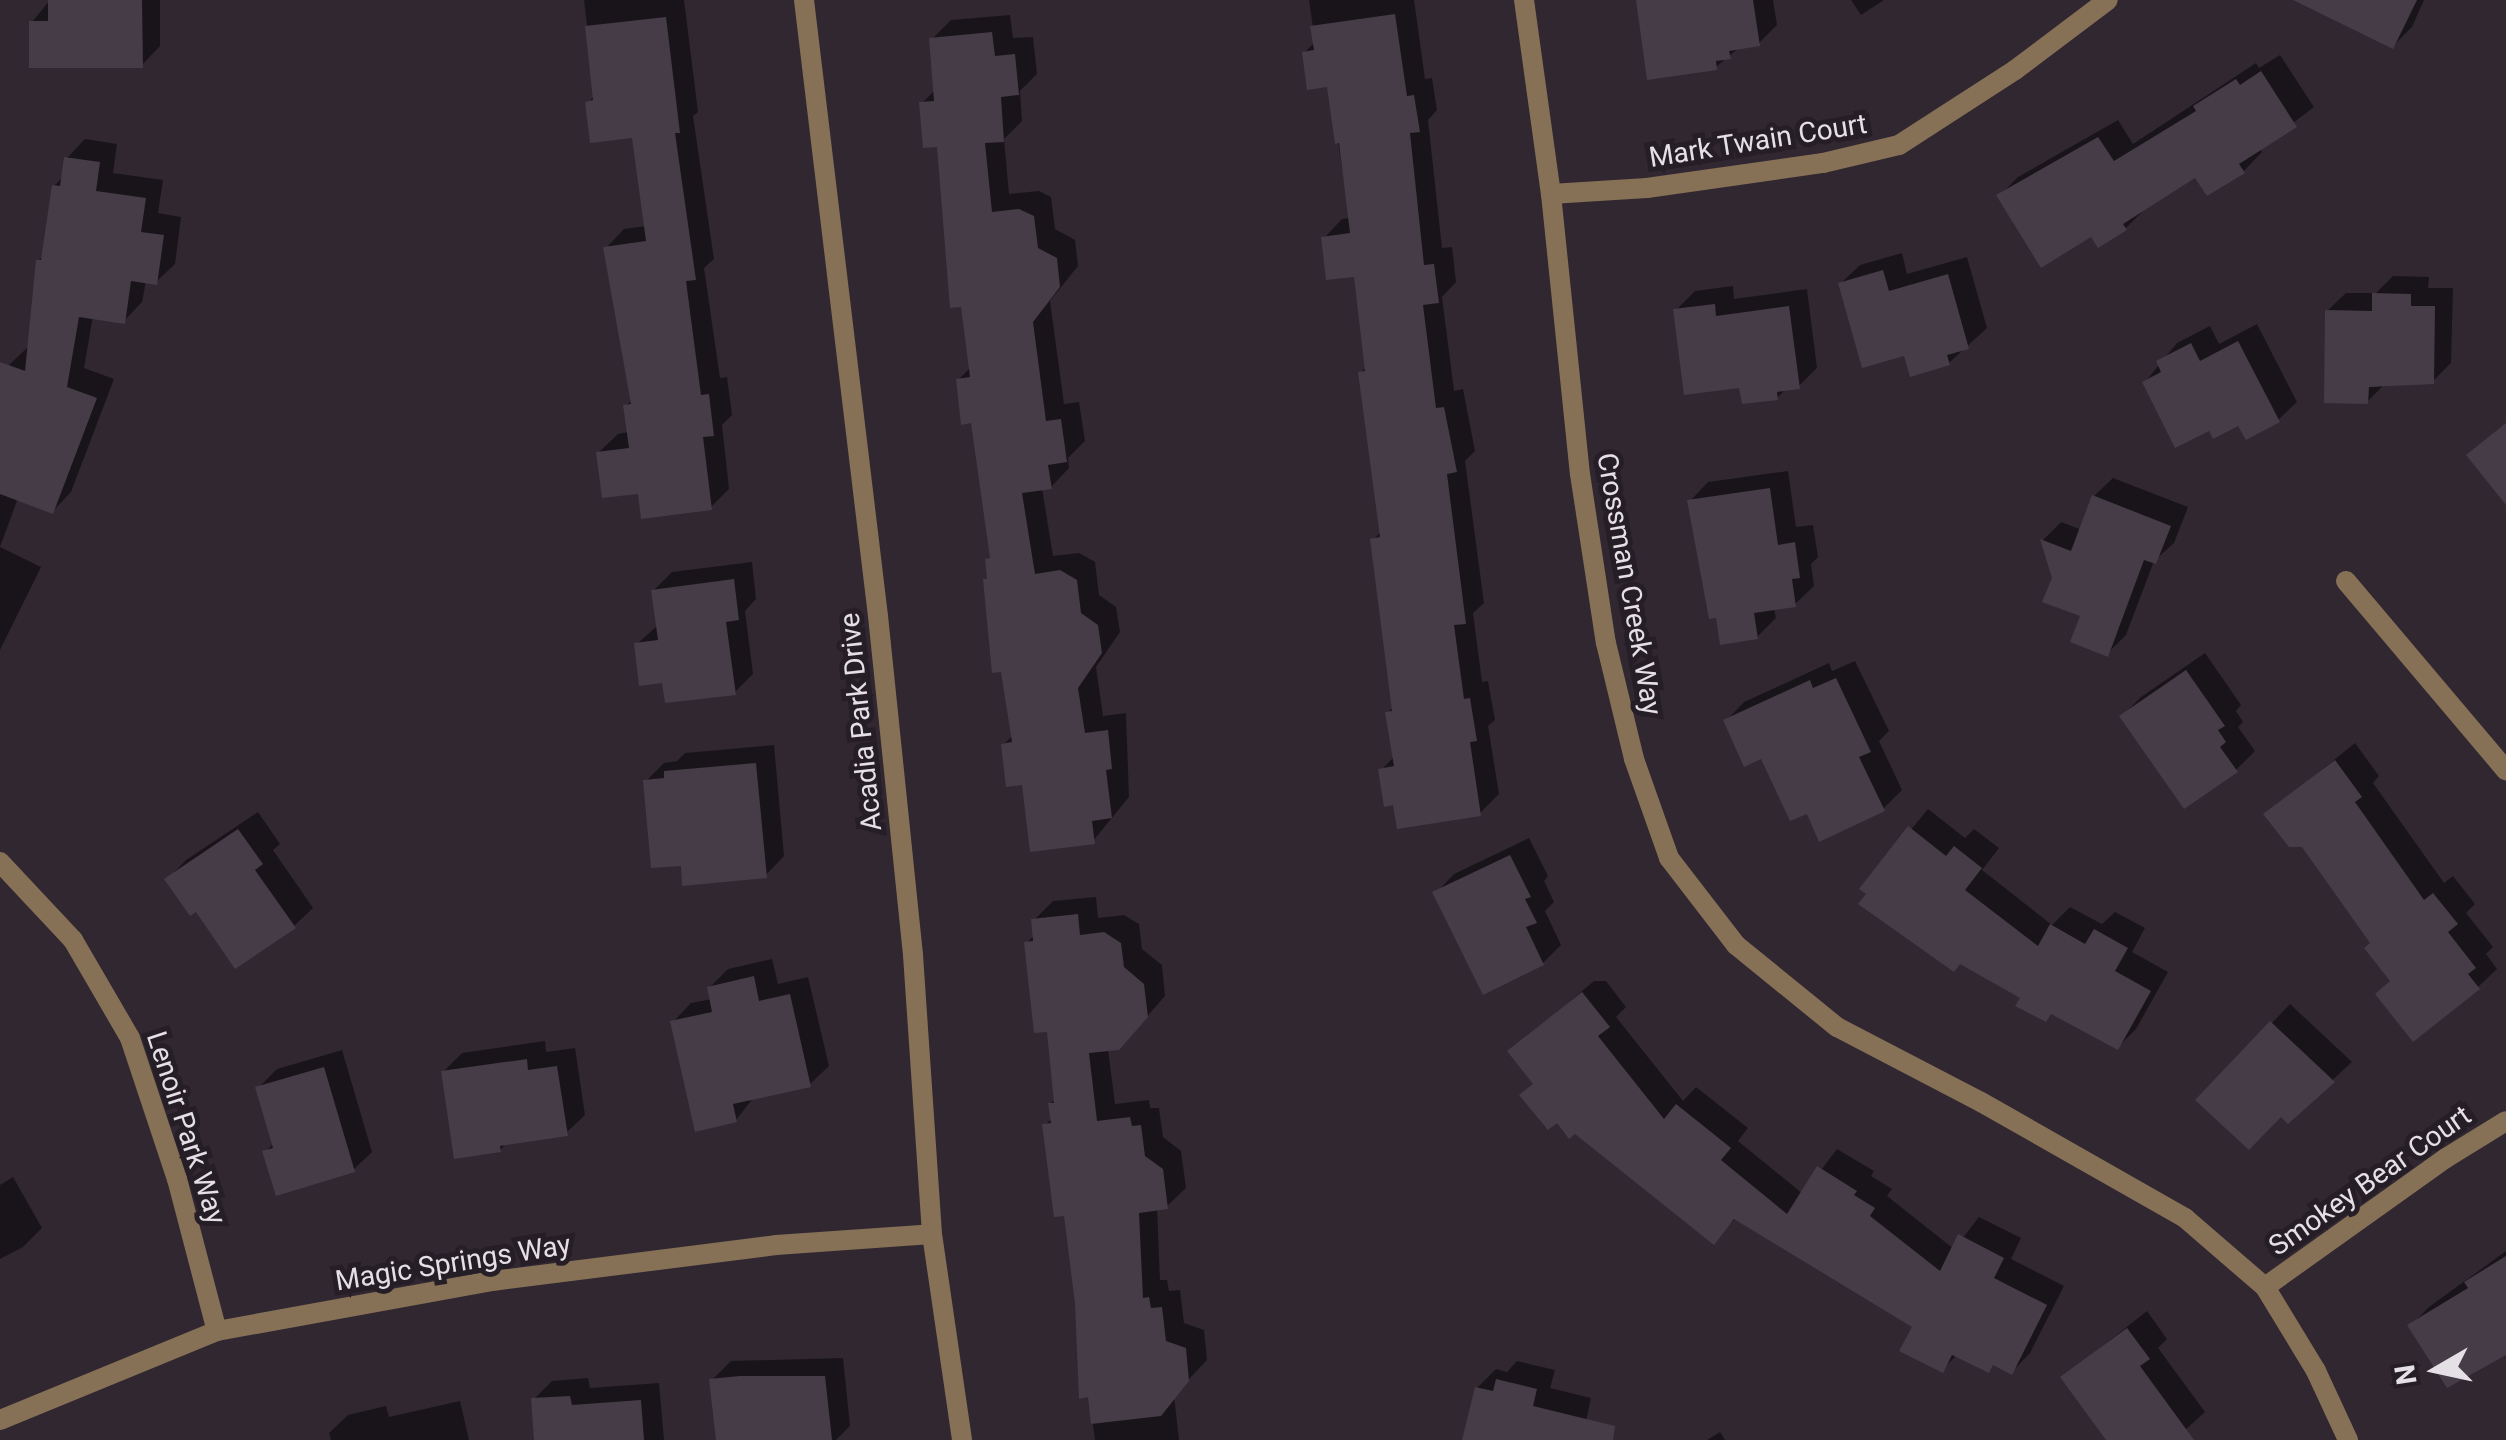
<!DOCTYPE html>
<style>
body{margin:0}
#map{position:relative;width:2506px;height:1440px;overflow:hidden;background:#302731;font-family:Roboto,sans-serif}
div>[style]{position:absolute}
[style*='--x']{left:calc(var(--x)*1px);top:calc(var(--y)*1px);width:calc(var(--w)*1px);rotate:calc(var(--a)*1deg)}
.shadow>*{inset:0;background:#0007}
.building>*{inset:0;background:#453c47}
.minor>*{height:20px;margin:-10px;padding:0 10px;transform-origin:10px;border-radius:10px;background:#867056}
span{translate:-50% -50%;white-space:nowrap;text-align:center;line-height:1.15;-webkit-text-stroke:10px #261e27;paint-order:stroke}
.street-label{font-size:28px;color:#e5dfe6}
.north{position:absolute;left:2386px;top:1320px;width:100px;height:100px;-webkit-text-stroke:8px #261e27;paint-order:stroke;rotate:261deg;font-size:28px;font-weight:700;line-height:40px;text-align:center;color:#e5dfe6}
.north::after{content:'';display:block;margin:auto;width:35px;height:45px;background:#e5dfe6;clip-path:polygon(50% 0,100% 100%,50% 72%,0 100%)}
</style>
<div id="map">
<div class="shadow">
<div style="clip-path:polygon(50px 0,160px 0,160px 46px,142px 65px,32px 22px)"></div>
<div style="clip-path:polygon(584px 0,684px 0,698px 112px,693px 116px,714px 259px,704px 268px,720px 378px,727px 377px,732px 415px,722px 425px,729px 489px,710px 508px,599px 452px,618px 434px,629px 432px,626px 406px,633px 399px,606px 248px,624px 229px,646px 226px,634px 135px,588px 103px,595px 95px)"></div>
<div style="clip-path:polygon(1309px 0,1414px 0,1425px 79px,1432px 78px,1437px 110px,1428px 120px,1442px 248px,1452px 247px,1456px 282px,1442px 297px,1454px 391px,1463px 389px,1475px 451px,1465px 461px,1484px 603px,1473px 613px,1482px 682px,1488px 681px,1495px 720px,1488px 726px,1499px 794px,1480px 813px,1395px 803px,1381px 770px,1395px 756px,1388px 713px,1394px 706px,1373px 540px,1382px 531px,1360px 373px,1367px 367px,1356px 275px,1324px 238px,1342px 219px,1350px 218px,1329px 85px,1304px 53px,1315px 42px)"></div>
<div style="clip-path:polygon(1638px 0,1773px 0,1777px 25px,1758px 44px,1740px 47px,1716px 67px)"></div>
<div style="clip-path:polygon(1851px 0,1884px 0,1861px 15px)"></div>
<div style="clip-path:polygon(2322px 0,2424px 0,2412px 27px,2393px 46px)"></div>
<div style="clip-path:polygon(1010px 15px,1013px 38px,1033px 37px,1037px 74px,1020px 91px,1022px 121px,1004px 139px,1009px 194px,1039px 191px,1051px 197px,1055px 229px,1075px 240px,1078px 266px,1050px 301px,1064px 404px,1079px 402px,1085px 441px,1068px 458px,1069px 468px,1051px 487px,1042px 488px,1053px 556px,1079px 553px,1095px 562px,1099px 595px,1116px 607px,1120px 632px,1096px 667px,1103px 716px,1126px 713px,1129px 797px,1093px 841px,1024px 782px,1003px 745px,1014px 734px,987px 560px,992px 556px,973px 421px,958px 380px,971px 367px,939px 145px,922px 103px,936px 89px,932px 39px,951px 20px)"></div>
<div style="clip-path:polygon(2280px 55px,2314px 107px,2260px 148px,2262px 152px,2244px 171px,2208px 193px,2196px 175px,2144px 210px,2126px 228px,2091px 233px,1999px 196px,2018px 177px,2118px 120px,2133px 144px,2256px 63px,2259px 68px)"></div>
<div style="clip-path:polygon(85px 139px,117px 144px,113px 173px,163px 180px,158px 213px,181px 217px,175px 264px,156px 282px,146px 281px,142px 302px,124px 321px,93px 316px,84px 368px,114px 379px,71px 492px,53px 511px,18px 498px,0 547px,41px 567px,0 650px,0 392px,9px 365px,28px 347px,38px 261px,44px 255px,54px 186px,64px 176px,67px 158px)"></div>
<div style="clip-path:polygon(1902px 253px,1907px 274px,1967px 257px,1987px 328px,1949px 363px,1906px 353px,1841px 283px,1860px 265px)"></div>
<div style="clip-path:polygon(2393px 276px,2429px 277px,2428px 288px,2453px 288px,2451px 363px,2433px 381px,2385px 384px,2367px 402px,2327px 311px,2346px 293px,2376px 293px)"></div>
<div style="clip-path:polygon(1733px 286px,1734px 299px,1807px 289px,1817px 368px,1798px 387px,1786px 389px,1777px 398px,1741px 385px,1676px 310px,1695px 291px)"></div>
<div style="clip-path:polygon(2257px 324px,2297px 402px,2278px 420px,2210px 427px,2145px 382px,2177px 343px,2210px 326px,2219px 344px)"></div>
<div style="clip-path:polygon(1788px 471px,1796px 527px,1813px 525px,1818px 557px,1811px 564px,1814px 586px,1795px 604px,1774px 608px,1776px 618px,1757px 637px,1718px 615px,1690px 501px,1708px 482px)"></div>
<div style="clip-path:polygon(2113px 478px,2188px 507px,2174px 543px,2154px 561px,2126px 635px,2107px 654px,2055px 578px,2043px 540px,2061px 522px,2082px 530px,2094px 496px)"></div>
<div style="clip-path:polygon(752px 562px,756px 599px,745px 611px,753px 674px,734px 693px,637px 644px,658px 625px,654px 590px,672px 572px)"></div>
<div style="clip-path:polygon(2205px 653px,2241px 705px,2236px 711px,2243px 722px,2238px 727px,2255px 751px,2236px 770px,2122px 716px,2141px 697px)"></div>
<div style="clip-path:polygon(1855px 661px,1889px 731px,1879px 741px,1902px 790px,1883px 809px,1808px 810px,1726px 721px,1744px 702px,1829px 663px,1832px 671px)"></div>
<div style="clip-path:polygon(2355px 743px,2379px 776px,2373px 783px,2444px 883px,2453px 876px,2475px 904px,2466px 913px,2493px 947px,2486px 954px,2497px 969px,2478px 987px,2392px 980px,2373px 942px,2303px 844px,2267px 814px)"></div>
<div style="clip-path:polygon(774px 745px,784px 856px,766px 875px,683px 863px,646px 781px,664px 763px,677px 761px,685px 753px)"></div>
<div style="clip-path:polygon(1928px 809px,1965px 838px,1974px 829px,1999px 848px,1982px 870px,2052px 925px,2070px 907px,2102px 924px,2115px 912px,2145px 928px,2132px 952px,2168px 972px,2136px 1029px,2118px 1047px,2024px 997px,1863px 888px)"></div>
<div style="clip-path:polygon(258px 812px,280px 844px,273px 850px,313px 908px,294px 926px,197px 909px,168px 879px,186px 860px)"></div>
<div style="clip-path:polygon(1529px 838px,1548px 876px,1544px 881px,1554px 902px,1545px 911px,1561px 945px,1543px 963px,1436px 893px,1454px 874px)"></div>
<div style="clip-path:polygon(1096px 897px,1098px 918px,1124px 915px,1139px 924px,1142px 949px,1162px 965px,1165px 996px,1137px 1028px,1108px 1049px,1115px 1104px,1149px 1100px,1150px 1108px,1159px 1108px,1163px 1137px,1181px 1151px,1186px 1188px,1167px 1206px,1157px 1208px,1160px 1280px,1167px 1280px,1169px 1291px,1180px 1290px,1184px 1323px,1204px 1330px,1207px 1360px,1174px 1395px,1179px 1440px,1095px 1440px,1066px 1213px,1045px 1125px,1053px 1118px,1050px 1104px,1056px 1099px,1049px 1029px,1027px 943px,1035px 934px,1034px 920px,1053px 901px)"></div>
<div style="clip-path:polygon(772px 959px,778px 984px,808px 977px,829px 1066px,810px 1084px,754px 1097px,736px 1120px,673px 1022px,691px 1003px,712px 999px,709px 988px,728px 969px)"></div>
<div style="clip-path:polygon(1594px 981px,1606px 981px,1626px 1007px,1616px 1017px,1683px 1101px,1696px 1087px,1748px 1128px,1738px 1141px,1803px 1194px,1837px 1149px,1874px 1171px,1871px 1176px,1892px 1189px,1887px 1196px,1954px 1249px,1979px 1217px,2021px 1238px,2011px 1259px,2064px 1286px,2030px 1353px,2012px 1372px,1995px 1363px,1988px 1370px,1957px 1355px,1942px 1370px,1915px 1326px,1737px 1217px,1714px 1241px,1535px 1083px,1511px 1051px)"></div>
<div style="clip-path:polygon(2290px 1004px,2352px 1062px,2288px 1121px,2272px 1023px)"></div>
<div style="clip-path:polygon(545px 1041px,546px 1052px,575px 1048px,585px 1115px,566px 1133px,508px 1142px,500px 1150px,443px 1072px,462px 1053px)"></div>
<div style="clip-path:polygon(342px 1050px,372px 1152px,353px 1170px,265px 1152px,274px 1143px,258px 1088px,277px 1069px)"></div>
<div style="clip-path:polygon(13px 1177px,42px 1228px,23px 1247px,0 1259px,0 1185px)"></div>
<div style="clip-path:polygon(2506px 1251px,2506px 1353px,2411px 1325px,2429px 1307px)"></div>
<div style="clip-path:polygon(2147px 1311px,2167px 1339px,2158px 1348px,2205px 1412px,2174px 1440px,2109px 1440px,2063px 1377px)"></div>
<div style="clip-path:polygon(843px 1358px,850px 1426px,836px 1440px,719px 1440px,712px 1380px,731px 1361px)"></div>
<div style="clip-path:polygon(1517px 1361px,1555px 1370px,1550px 1388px,1591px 1398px,1582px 1440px,1464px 1440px,1477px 1388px,1496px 1369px,1507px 1372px)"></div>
<div style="clip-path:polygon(588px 1378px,590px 1388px,659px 1383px,664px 1440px,537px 1440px,534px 1399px,552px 1381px)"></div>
<div style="clip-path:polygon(460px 1401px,469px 1440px,331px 1440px,329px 1433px,348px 1415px,386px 1406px,389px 1417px)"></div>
<div style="clip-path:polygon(1720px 1432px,1725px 1440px,1707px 1440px)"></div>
</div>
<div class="building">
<div style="clip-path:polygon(48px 0,142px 0,143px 68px,29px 68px,29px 21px,48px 21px)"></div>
<div style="clip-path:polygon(1636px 0,1753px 0,1760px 46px,1729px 51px,1731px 59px,1716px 61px,1717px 70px,1647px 80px)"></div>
<div style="clip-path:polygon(2293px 0,2417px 0,2393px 49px)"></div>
<div style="clip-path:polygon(1395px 14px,1407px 96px,1414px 95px,1420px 132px,1410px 133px,1424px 265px,1434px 264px,1439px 303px,1423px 305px,1436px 408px,1444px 407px,1457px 472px,1447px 474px,1466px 624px,1454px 625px,1464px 699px,1470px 698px,1477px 741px,1470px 742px,1481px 816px,1397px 829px,1393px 805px,1384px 807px,1378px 769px,1394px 766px,1385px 712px,1392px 711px,1370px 539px,1380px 537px,1358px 372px,1365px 371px,1354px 277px,1326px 280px,1321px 237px,1350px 233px,1339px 143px,1335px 144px,1327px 87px,1307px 90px,1302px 52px,1314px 50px,1310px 26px)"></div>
<div style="clip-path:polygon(666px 17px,680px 133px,675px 133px,696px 280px,686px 281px,701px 395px,709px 394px,714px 436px,703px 437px,712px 510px,641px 519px,638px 494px,602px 498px,596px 452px,629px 448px,623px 405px,631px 404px,603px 247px,646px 241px,632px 138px,590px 143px,585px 102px,593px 100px,585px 26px)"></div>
<div style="clip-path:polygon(992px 32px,995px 56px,1015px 54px,1019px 95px,1001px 97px,1004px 142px,985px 143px,992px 212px,1019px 209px,1034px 216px,1038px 248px,1057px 258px,1060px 287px,1033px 322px,1046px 421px,1061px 419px,1067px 462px,1048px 465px,1052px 489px,1022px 493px,1035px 574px,1060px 570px,1077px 580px,1081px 613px,1098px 625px,1102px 653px,1078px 688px,1085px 733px,1108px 730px,1112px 769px,1106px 770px,1112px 818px,1092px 821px,1095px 844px,1030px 852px,1022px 785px,1006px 787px,1001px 744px,1012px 742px,1001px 672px,992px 673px,983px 579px,987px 579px,985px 559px,990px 558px,971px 423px,961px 425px,956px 379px,970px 377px,961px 307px,950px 308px,937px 147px,923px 148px,919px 102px,934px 101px,929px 38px)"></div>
<div style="clip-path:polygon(2261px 71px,2297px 127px,2239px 164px,2245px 173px,2207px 196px,2195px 178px,2123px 224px,2127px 230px,2098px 248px,2091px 237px,2041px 268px,1996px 195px,2098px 137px,2114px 161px,2196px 111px,2193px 106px,2236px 79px,2240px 85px)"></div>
<div style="clip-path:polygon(64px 157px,100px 162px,96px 191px,146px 198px,141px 232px,164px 235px,157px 285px,131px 281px,125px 324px,79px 317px,67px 387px,97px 398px,53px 514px,0 494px,0 362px,25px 371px,36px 260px,41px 260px,52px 185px,60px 186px)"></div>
<div style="clip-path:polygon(1883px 270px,1889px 291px,1948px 274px,1969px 349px,1947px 355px,1950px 365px,1910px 377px,1904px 356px,1862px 368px,1838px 283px)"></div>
<div style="clip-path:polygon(2372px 293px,2411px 294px,2411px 306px,2435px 306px,2434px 384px,2369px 387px,2368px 404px,2324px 403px,2325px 310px,2372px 311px)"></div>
<div style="clip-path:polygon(1715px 304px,1716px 316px,1789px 306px,1800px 389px,1777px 392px,1778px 400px,1742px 404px,1739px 388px,1684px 395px,1673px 309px)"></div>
<div style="clip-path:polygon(2238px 341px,2280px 422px,2246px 440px,2238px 426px,2213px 439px,2209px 431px,2175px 448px,2142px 382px,2161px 372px,2156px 361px,2191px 343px,2200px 361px)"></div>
<div style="clip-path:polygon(2506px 423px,2506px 505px,2466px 455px)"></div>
<div style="clip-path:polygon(1770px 488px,1778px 545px,1795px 542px,1800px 578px,1792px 579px,1796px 607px,1754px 613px,1758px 639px,1720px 645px,1716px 618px,1709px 619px,1687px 500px)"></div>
<div style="clip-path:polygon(2092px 495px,2171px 526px,2156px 564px,2144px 560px,2108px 657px,2070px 642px,2080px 616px,2042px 602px,2052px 578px,2040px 539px,2071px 551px)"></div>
<div style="clip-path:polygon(734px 579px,739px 620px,726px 622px,736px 695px,665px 703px,662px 683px,639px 686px,634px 643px,658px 640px,651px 590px)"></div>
<div style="clip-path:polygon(2186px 670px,2225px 726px,2218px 730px,2226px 742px,2220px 747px,2238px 772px,2184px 809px,2119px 716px)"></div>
<div style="clip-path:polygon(1836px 678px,1871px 752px,1859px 757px,1885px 811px,1819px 842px,1807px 814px,1790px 821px,1761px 759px,1744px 767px,1723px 720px,1810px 680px,1813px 688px)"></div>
<div style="clip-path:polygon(2335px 760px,2362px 797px,2355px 802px,2424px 900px,2433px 893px,2458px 924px,2448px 932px,2476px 968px,2468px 974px,2480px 989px,2413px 1042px,2375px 994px,2390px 981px,2364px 948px,2370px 943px,2302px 847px,2289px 847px,2263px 814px)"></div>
<div style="clip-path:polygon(756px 763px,767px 878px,682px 886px,681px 866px,651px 868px,643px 780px,664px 778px,664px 771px)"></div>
<div style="clip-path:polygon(1908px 826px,1946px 856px,1954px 846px,1982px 868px,1965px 890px,2038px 946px,2050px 924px,2085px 944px,2094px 929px,2128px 948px,2115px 971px,2151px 991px,2118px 1050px,2051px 1014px,2046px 1022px,2015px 1006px,2020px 998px,1960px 964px,1954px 972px,1858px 904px,1866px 894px,1859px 889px)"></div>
<div style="clip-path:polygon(238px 829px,263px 864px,255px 870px,296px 928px,235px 969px,196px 912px,190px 916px,164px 879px)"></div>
<div style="clip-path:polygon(1510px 855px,1531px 897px,1525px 899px,1537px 923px,1526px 927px,1544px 965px,1483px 995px,1432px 892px)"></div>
<div style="clip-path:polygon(1078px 914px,1080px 935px,1104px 932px,1121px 943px,1124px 967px,1144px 984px,1148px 1017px,1119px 1050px,1089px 1053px,1097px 1121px,1130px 1117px,1132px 1126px,1141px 1125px,1145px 1156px,1163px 1169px,1168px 1209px,1139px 1213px,1143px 1298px,1149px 1297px,1151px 1308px,1162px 1307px,1166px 1341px,1186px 1348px,1189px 1381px,1161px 1416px,1091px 1424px,1088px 1397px,1079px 1399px,1075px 1304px,1064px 1216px,1054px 1217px,1042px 1124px,1051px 1123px,1048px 1103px,1054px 1103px,1047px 1032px,1034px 1033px,1024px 942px,1033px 941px,1031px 919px)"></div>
<div style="clip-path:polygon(754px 976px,759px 1001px,790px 994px,811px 1087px,733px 1104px,737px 1122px,695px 1132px,670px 1021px,712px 1012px,707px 987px)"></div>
<div style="clip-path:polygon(1582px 992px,1610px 1027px,1598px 1036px,1664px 1119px,1676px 1104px,1731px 1148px,1721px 1160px,1787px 1214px,1817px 1166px,1857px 1191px,1854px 1195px,1875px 1208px,1870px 1216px,1940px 1271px,1958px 1234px,2004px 1258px,1994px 1278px,2047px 1305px,2012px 1375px,1993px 1365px,1989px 1373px,1952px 1355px,1943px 1373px,1899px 1351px,1912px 1327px,1734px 1219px,1714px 1245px,1575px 1134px,1569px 1139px,1557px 1123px,1548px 1130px,1519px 1095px,1533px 1084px,1507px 1051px)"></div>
<div style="clip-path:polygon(2270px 1021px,2335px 1082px,2288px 1124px,2281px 1117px,2249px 1150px,2195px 1100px)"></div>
<div style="clip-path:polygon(527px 1059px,528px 1070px,557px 1066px,568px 1136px,500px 1146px,501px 1152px,454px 1159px,441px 1071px)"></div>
<div style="clip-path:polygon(324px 1067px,355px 1172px,276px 1196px,262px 1151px,273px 1148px,255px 1087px)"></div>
<div style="clip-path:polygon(2506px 1256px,2506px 1355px,2447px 1388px,2407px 1325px,2468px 1288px,2464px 1282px)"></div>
<div style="clip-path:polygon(2127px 1328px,2150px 1359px,2140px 1366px,2194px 1440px,2106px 1440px,2060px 1377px)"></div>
<div style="clip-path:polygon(740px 1376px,825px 1376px,832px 1440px,716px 1440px,709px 1379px)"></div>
<div style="clip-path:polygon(1496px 1379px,1537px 1389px,1533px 1406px,1615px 1426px,1613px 1440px,1462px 1440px,1475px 1387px,1493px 1391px)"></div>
<div style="clip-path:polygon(570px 1396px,572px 1405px,641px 1400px,644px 1440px,534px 1440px,531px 1398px)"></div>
</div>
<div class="minor">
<div style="--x:804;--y:0;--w:620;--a:83.15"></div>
<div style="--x:878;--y:616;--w:341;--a:84.1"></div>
<div style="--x:913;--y:955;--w:280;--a:86.1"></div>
<div style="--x:932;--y:1234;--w:208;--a:81.7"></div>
<div style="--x:1524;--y:0;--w:196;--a:82.1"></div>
<div style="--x:1551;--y:194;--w:281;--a:84.1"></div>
<div style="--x:1580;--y:474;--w:171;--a:81.3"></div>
<div style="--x:1606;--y:643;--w:119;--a:76.4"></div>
<div style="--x:1634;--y:759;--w:105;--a:70.5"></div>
<div style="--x:1669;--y:858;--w:110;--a:52.4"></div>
<div style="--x:1736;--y:945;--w:130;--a:39.1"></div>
<div style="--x:1837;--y:1027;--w:162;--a:27.5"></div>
<div style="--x:1981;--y:1102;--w:235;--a:29.6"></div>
<div style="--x:2185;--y:1218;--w:106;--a:40.8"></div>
<div style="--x:2265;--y:1287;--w:98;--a:58.7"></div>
<div style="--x:2316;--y:1371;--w:76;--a:65.1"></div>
<div style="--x:1551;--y:194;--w:96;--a:-3.6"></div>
<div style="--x:1647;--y:188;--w:178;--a:-8.1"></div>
<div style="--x:1823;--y:163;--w:78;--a:-13.3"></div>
<div style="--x:1899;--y:145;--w:138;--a:-32.9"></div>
<div style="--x:2015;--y:70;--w:116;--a:-37"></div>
<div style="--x:2346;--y:581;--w:248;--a:49.8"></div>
<div style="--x:0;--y:862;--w:107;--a:46.9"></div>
<div style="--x:73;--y:940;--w:113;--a:59.8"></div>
<div style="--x:130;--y:1038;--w:149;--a:71.6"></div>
<div style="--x:177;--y:1179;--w:157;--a:75.3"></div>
<div style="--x:2265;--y:1287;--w:222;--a:-35.5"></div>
<div style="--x:2446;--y:1158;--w:70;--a:-31.7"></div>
<div style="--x:0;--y:1420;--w:235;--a:-22.3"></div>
<div style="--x:217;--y:1331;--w:280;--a:-10.3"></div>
<div style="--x:492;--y:1281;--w:286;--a:-7.2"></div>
<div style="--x:776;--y:1245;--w:156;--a:-4"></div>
</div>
<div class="street-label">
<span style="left:1758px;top:141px;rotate:-9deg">Mark Twain Court</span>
<span style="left:1629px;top:584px;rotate:80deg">Crossman Creek Way</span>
<span style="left:861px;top:722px;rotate:-96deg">Acadia Park Drive</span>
<span style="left:186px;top:1128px;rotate:72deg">Lenoir Park Way</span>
<span style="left:2370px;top:1181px;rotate:-35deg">Smokey Bear Court</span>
<span style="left:453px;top:1263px;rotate:-9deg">Magic Springs Way</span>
</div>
<div class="north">N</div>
</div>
